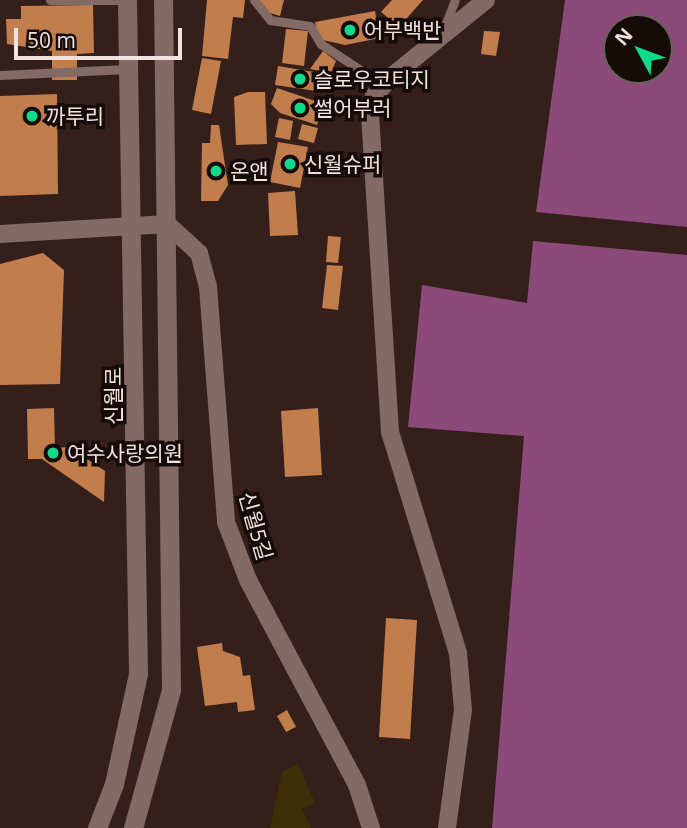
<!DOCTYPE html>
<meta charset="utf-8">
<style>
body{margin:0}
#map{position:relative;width:687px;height:828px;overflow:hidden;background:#351f1b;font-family:"Open Sans","Noto Sans KR",sans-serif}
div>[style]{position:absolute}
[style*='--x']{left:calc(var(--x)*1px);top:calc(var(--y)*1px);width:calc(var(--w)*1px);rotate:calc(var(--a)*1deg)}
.green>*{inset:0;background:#402e09}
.water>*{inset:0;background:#8b4a79}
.building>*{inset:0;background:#c17d4c}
.service>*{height:9px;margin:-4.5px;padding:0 4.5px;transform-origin:4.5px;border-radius:4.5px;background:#846a65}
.minor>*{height:18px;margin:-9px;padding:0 9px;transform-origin:9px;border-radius:9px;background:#846a65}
.tertiary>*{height:19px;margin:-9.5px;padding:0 9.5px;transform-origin:9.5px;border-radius:9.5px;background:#846a65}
.dots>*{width:19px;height:19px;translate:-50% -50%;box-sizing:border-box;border:4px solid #150c0a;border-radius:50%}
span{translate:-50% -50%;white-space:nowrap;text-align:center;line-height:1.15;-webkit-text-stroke:7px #150c0a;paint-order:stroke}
.poi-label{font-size:21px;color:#f1e1df}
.left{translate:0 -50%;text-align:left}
.street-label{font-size:21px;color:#f1e1df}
.north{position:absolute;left:603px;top:14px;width:70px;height:70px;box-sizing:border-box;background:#150c0a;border:2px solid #6d615f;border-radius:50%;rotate:311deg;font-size:19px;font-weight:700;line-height:28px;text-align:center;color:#f1e1df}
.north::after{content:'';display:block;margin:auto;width:24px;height:32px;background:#11d98a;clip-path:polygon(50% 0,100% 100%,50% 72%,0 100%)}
.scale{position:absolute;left:14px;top:28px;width:168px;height:32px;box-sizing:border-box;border:4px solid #f1e1df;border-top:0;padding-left:9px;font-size:21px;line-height:24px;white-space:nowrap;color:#f1e1df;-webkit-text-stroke:5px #150c0a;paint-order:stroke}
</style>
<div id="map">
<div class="green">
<div style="clip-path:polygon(298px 764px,315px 803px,302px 809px,311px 828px,270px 828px,282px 772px)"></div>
</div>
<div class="water">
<div style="clip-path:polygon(evenodd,565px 0,687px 0,687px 227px,536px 212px,565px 0,659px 28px,659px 70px,617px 70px,617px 28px,659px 28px)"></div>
<div style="clip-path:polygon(533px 241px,687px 255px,687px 828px,492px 828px,524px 436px,408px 427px,422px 285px,527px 303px)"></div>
</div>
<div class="building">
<div style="clip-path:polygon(207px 0,245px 0,243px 18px,233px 17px,228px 59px,202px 56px)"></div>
<div style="clip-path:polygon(257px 0,284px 0,280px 16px,263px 11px)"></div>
<div style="clip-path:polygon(392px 0,423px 0,399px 27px,381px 12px)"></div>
<div style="clip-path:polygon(93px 5px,94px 53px,77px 54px,77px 80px,52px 80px,52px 51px,7px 44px,6px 19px,21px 19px,21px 6px)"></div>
<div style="clip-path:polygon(375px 11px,380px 38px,345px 45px,318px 39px,315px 22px)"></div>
<div style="clip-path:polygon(286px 29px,308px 31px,304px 66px,282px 63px)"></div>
<div style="clip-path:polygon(484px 31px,500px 32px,496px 56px,481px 54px)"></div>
<div style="clip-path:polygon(323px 51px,336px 61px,331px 73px,310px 69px)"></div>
<div style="clip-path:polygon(202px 58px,221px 61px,211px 114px,192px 110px)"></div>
<div style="clip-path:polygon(278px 66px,326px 74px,323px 92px,275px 85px)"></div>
<div style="clip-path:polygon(277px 88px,324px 104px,317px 125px,280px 113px,271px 104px)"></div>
<div style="clip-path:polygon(248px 92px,265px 92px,267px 144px,236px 145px,234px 97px)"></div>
<div style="clip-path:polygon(57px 94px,58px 194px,0 196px,0 96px)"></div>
<div style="clip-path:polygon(279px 118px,293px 121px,290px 140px,275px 137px)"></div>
<div style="clip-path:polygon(302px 124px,318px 128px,314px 143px,298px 139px)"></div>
<div style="clip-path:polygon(211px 125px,219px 125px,228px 185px,218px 201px,201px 201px,202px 143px,210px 143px)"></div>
<div style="clip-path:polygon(278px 142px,308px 147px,300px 188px,270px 182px)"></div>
<div style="clip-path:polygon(295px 191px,298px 235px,270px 236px,268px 193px)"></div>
<div style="clip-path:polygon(328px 236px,341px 237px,338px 263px,326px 262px)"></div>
<div style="clip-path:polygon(43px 253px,64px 270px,60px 384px,0 385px,0 264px)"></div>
<div style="clip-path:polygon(327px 265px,343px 266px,338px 310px,322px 308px)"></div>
<div style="clip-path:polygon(54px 408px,55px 448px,69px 447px,105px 471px,104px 502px,42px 459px,28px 459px,27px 409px)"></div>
<div style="clip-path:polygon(318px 408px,322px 475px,285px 477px,281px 411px)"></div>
<div style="clip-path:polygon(386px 618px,417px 620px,410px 739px,379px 737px)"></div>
<div style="clip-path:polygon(222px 643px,223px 651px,240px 657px,243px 676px,250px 675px,255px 710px,238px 712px,237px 702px,205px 706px,197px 647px)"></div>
<div style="clip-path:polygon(287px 710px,296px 727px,286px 732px,277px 716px)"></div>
</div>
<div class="service">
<div style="--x:50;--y:0;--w:66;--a:0"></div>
<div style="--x:254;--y:0;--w:26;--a:51"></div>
<div style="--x:270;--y:20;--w:40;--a:8.5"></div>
<div style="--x:310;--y:26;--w:21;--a:59"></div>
<div style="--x:321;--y:44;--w:74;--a:33.5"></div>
<div style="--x:443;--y:31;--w:33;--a:-69"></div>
<div style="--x:0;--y:75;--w:128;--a:-2.7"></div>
</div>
<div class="minor">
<div style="--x:0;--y:234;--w:167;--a:-3.4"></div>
<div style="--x:167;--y:224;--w:43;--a:42.2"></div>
<div style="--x:199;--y:253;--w:35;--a:75"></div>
<div style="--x:208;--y:287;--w:236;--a:85.6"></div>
<div style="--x:226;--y:522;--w:62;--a:69.2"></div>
<div style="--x:248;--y:580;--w:232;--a:62"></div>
<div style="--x:357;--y:785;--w:45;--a:72"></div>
<div style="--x:447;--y:828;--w:119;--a:-82.3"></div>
<div style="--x:463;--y:710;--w:57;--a:-95"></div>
<div style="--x:458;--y:653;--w:231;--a:-107.1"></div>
<div style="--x:390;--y:432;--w:318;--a:-93.6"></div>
<div style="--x:370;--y:115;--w:19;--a:-78"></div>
<div style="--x:374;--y:96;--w:25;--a:-48"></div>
<div style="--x:391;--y:77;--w:122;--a:-39"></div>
</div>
<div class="tertiary">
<div style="--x:97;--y:828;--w:47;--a:-68.9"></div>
<div style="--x:114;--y:784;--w:113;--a:-77.7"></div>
<div style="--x:138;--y:674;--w:674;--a:-90.94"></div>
<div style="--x:133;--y:828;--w:143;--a:-74.6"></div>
<div style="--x:171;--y:690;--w:690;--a:-90.66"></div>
</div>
<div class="dots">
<div style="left:350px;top:30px;background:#11d98a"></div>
<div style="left:300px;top:79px;background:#11d98a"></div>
<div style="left:300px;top:108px;background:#11d98a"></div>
<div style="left:32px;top:116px;background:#11d98a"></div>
<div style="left:290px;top:164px;background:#11d98a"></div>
<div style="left:216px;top:171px;background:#11d98a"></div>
<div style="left:53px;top:453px;background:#11d98a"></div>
</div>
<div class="poi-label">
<span class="left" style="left:364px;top:30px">어부백반</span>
<span class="left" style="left:314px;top:79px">슬로우코티지</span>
<span class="left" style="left:314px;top:108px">썰어부러</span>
<span class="left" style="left:46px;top:116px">까투리</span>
<span class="left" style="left:304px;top:164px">신월슈퍼</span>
<span class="left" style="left:230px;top:171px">온앤</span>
<span class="left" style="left:67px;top:453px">여수사랑의원</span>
</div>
<div class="street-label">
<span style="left:113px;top:396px;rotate:-90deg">신월로</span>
<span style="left:256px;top:526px;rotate:74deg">신월5길</span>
</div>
<div class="north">N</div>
<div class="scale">50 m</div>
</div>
